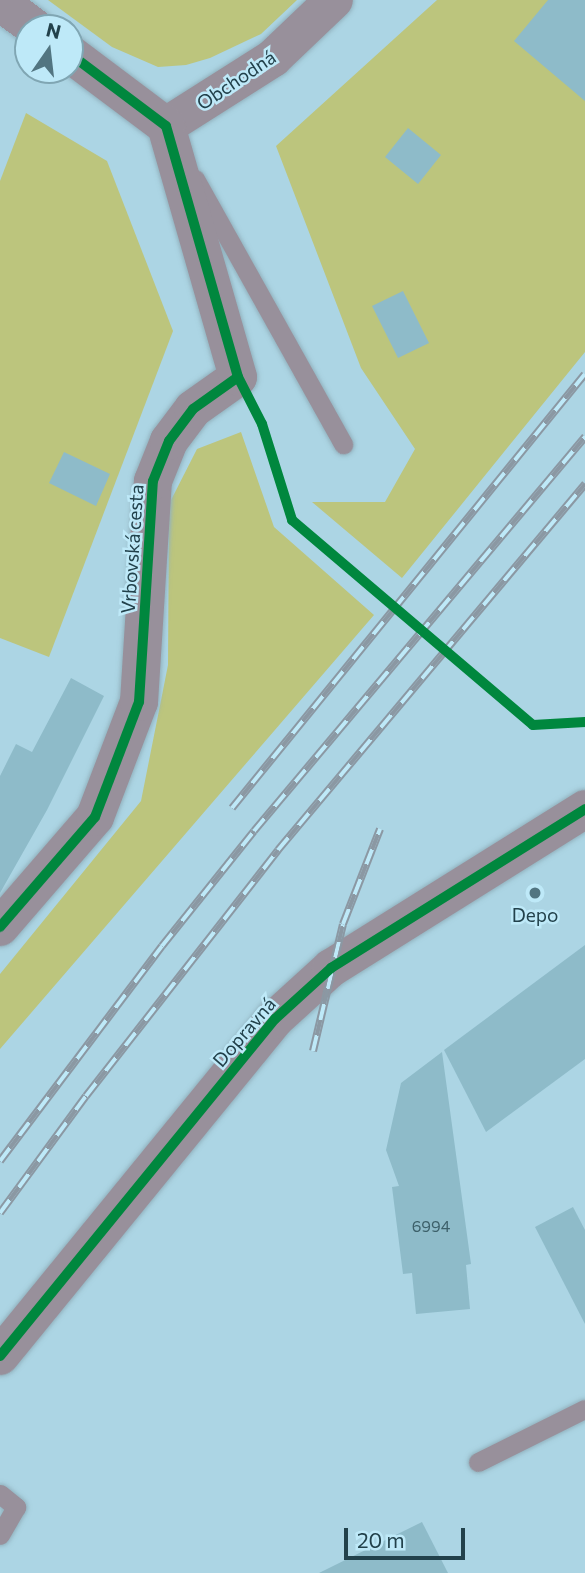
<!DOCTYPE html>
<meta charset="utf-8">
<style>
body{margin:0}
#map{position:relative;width:585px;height:1573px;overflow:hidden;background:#acd5e4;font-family:Commissioner,sans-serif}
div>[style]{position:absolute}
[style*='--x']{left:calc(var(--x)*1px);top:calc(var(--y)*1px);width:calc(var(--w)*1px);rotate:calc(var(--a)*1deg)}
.green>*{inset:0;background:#bcc57d}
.building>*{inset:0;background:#8ebbc9}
.roads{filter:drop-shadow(0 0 2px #92b2be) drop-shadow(0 0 2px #92b2be)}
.lane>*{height:19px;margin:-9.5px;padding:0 9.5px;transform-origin:9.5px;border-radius:9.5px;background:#98909b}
.street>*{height:38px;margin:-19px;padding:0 19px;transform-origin:19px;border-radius:19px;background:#98909b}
.rail>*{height:8px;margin-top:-4px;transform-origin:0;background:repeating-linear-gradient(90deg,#bee9f8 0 16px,#8b98a3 0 32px);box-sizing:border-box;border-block:2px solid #8b98a3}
.cycleway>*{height:10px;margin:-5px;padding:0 5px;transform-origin:5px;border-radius:5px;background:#00873e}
.dots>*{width:19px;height:19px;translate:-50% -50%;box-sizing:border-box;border:4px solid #bee9f8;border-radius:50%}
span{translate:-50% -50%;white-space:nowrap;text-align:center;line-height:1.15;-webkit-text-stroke:5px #bee9f8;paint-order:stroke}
.number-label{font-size:16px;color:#3d606a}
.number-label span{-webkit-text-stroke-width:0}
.street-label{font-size:19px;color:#22414b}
.poi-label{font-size:19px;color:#22414b}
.north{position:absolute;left:14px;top:14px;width:70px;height:70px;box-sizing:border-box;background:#bee9f8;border:2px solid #80a6b3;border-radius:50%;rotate:14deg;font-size:19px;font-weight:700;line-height:28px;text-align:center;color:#22414b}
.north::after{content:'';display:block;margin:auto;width:24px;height:32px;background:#527581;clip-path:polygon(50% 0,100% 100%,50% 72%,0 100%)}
.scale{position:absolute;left:344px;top:1528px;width:121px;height:32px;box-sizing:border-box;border:4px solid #22414b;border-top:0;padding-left:9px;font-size:21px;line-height:24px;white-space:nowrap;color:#22414b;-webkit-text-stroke:5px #bee9f8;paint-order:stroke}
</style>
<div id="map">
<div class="green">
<div style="clip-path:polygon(48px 0,297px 0,261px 34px,210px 58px,186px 65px,158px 67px,112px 47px)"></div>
<div style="clip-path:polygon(437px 0,585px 0,585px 352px,402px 578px,312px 502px,385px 502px,415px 449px,361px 368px,276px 146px)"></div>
<div style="clip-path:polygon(26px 113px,107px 161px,173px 331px,49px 657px,0 638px,0 181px)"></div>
<div style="clip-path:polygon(241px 432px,274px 527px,374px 615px,0 1049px,0 974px,141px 801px,168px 665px,169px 504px,197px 449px)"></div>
</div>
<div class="building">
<div style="clip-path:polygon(548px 0,585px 0,585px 101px,514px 41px)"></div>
<div style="clip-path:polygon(408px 128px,441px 155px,418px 184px,385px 157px)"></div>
<div style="clip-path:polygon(403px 291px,429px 343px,398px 358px,372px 306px)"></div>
<div style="clip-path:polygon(64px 452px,110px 474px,96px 506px,49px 483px)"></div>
<div style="clip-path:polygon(71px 678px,104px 696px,47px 810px,0 893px,0 776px,16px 744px,32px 752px)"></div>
<div style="clip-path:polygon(585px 945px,585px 1059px,486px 1132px,444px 1050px)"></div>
<div style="clip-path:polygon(442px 1052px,471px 1264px,466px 1265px,470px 1309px,416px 1314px,412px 1273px,403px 1274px,392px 1187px,399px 1186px,386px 1150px,401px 1083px)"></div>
<div style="clip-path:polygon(573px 1207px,585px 1230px,585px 1324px,535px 1227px)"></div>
<div style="clip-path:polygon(422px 1522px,448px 1573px,319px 1573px)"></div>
</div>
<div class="roads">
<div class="lane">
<div style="--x:195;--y:179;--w:304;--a:60.8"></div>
<div style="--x:478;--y:1462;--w:119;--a:-26.4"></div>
<div style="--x:0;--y:1494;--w:21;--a:39"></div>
<div style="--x:16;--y:1507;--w:32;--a:120"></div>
</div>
<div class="street">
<div style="--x:0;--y:2;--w:44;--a:36.6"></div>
<div style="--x:166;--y:126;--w:127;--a:-32.4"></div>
<div style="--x:273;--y:58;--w:84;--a:-43.6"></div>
<div style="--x:0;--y:927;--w:145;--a:-49.2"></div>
<div style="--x:95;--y:817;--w:123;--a:-69.1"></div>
<div style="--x:139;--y:702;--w:221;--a:-86.4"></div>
<div style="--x:153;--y:481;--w:43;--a:-68.2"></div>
<div style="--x:169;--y:441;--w:40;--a:-53"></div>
<div style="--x:193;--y:409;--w:55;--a:-35.4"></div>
<div style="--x:238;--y:377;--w:261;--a:-106"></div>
<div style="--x:166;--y:126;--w:120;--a:-143.1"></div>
<div style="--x:0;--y:1356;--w:435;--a:-50.8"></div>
<div style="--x:275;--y:1019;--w:76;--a:-42.3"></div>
<div style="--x:331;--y:968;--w:300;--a:-32"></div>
</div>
</div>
<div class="rail">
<div style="--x:232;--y:808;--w:559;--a:-50.88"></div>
<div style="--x:313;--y:1051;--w:130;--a:-76.7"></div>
<div style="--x:343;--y:924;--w:102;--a:-68.7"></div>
<div style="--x:0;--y:1161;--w:269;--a:-53"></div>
<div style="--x:162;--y:946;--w:147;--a:-51.3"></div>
<div style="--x:254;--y:831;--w:515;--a:-49.97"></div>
<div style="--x:0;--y:1213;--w:145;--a:-53.7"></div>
<div style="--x:86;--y:1096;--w:312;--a:-52"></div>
<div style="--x:278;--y:850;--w:478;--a:-50"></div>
</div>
<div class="cycleway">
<div style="--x:238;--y:377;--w:53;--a:62.9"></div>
<div style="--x:262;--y:424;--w:101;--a:72.6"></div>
<div style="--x:292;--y:520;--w:316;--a:40.4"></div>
<div style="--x:533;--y:725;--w:52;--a:-3.3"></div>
<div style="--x:0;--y:927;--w:145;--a:-49.2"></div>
<div style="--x:95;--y:817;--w:123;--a:-69.1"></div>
<div style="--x:139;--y:702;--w:221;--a:-86.4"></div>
<div style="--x:153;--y:481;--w:43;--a:-68.2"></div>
<div style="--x:169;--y:441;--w:40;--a:-53"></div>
<div style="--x:193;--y:409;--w:55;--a:-35.4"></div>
<div style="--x:238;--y:377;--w:261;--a:-106"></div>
<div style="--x:166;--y:126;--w:120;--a:-143.1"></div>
<div style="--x:0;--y:1356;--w:435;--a:-50.8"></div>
<div style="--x:275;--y:1019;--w:76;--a:-42.3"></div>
<div style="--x:331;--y:968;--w:300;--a:-32"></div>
</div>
<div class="dots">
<div style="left:535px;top:893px;background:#527581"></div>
</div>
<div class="number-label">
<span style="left:431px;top:1226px">6994</span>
</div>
<div class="street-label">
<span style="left:236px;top:80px;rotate:-34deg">Obchodná</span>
<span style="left:132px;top:549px;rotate:-86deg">Vrbovská cesta</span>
<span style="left:244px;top:1032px;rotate:-49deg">Dopravná</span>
</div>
<div class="poi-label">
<span style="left:535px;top:915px">Depo</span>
</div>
<div class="north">N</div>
<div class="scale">20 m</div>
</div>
